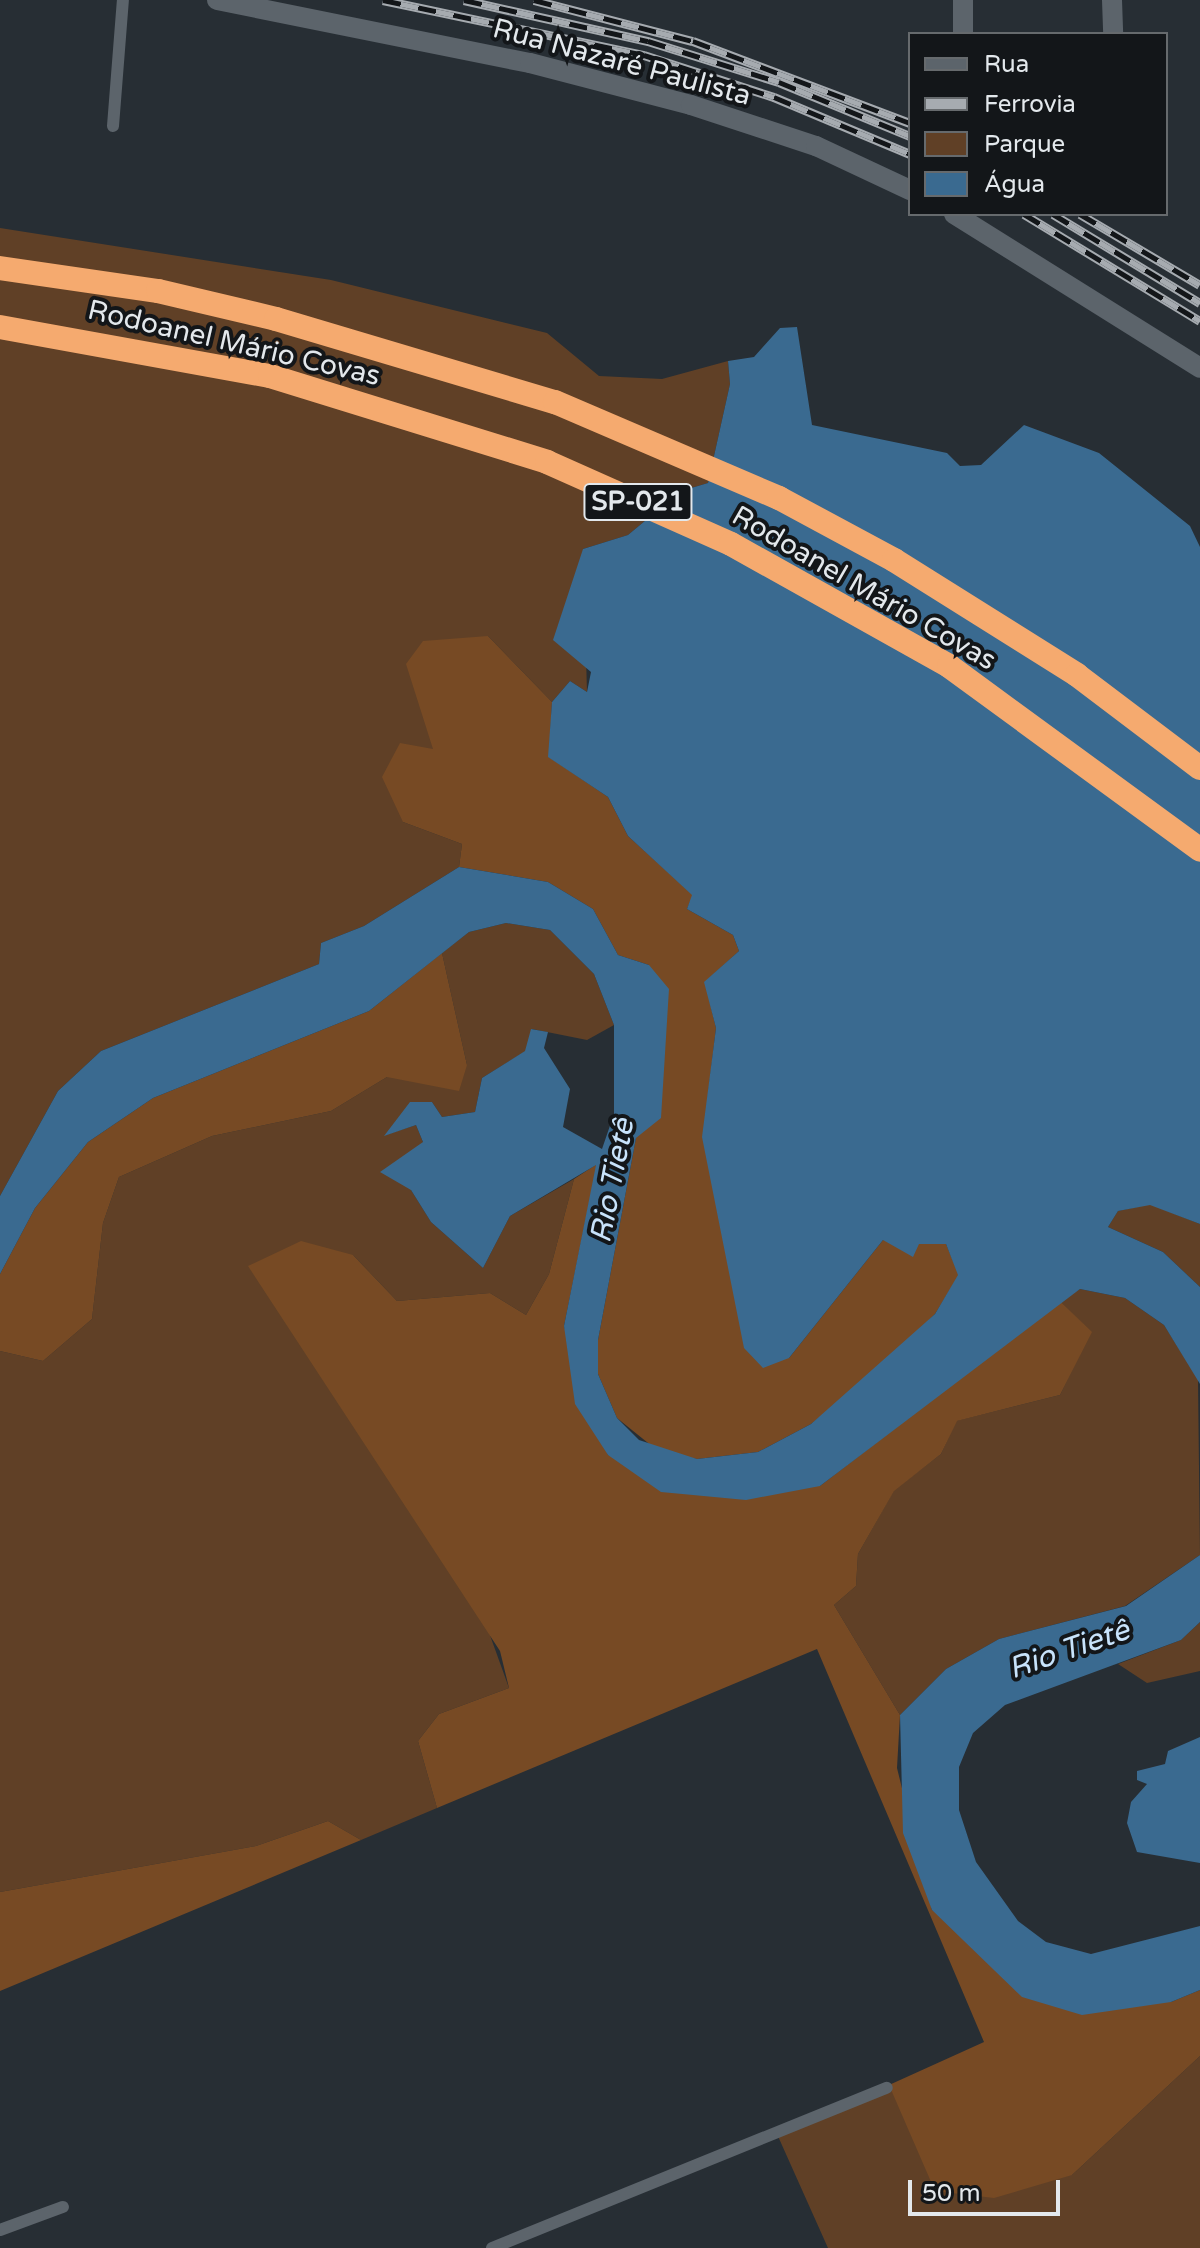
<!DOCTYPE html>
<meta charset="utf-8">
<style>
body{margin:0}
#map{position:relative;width:1200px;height:2248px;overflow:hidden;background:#272e34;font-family:"Varela Round",sans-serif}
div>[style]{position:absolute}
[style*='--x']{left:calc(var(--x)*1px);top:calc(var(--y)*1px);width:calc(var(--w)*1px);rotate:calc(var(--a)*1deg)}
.green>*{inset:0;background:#604026}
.forest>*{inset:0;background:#774a24}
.water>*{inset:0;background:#3a6a90}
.service>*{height:12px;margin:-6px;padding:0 6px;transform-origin:6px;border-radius:6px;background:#5c646b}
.minor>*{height:20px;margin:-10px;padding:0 10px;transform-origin:10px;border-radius:10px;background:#5c646b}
.secondary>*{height:20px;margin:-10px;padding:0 10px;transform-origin:10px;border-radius:10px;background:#5c646b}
.motorway>*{height:24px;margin:-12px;padding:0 12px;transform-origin:12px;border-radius:12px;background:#f5aa6f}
.rail>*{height:9px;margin-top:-4.5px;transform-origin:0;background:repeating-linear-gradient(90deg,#131619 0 18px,#a6abb0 0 36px);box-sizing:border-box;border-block:2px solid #a6abb0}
span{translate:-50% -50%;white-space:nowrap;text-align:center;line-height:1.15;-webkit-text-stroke:8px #131619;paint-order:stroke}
.shield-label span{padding:2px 6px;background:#131619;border:2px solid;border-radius:6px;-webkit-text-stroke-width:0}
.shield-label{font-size:26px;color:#e3e8ec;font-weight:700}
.street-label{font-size:28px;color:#e3e8ec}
.water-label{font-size:30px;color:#c8e3fb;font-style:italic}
.legend{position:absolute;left:908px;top:32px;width:260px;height:184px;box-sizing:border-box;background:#131619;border:2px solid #666a6d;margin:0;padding:10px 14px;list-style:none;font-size:24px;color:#e3e8ec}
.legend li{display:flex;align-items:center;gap:16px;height:40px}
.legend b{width:40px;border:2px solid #666a6d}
.scale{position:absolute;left:908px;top:2180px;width:152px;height:36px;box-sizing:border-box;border:4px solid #e3e8ec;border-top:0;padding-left:10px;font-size:24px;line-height:28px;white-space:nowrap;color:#e3e8ec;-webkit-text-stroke:6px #131619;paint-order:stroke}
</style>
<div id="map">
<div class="green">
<div style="clip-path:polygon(0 228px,331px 280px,547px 333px,599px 376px,662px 379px,728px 361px,730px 384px,708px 483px,681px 491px,628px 535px,583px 549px,587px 692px,570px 681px,552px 702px,488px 636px,403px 822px,462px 844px,459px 867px,364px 926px,321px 943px,319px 964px,101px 1051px,58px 1091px,0 1196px)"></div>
<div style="clip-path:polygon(506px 923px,550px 930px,594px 974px,614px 1025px,587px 1040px,532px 1029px,526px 1051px,482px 1078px,475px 1112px,442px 1117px,432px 1102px,385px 1135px,416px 1125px,423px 1142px,411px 1190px,431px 1222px,483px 1268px,510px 1216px,574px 1179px,549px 1274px,526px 1315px,490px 1293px,397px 1301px,353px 1255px,509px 1688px,439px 1714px,418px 1741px,437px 1808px,361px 1840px,328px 1821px,256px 1846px,0 1892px,0 1351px,43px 1361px,92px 1319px,103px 1223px,119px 1177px,212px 1136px,331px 1111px,387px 1077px,467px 1065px,442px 953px,469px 932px)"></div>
<div style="clip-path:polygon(1150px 1204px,1200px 1224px,1200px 1287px,1163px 1252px,1108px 1227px,1118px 1211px)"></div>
<div style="clip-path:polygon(1080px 1289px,1125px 1298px,1164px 1325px,1198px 1379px,1200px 1555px,1125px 1606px,999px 1639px,946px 1669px,900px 1715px,834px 1605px,856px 1586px,858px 1554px,894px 1490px,941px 1454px,956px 1421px,1060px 1395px,1091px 1332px,1060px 1301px)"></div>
<div style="clip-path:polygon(1200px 1622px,1200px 1671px,1147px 1683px,1118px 1664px,1181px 1640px)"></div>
<div style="clip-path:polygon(1200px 2056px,1200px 2248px,828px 2248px,777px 2134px,889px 2085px,1072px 2175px)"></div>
</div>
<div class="forest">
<div style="clip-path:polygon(488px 636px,552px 702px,549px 757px,608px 797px,628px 836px,693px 895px,687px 909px,733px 935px,739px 951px,705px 982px,716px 1028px,703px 1137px,789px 1358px,883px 1240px,946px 1244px,959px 1275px,935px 1314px,870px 1377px,811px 1424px,758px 1452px,697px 1459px,658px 1451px,617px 1418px,598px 1374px,598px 1340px,636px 1138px,649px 965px,618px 955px,593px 909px,548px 882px,459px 867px,462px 844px,403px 822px,382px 777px,400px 743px,433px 749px,406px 664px,423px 641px)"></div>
<div style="clip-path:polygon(442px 953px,467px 1065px,459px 1091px,387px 1077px,331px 1111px,212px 1136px,119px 1177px,103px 1223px,92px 1319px,43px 1361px,0 1351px,0 1274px,35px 1208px,88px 1142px,153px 1098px,369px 1011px)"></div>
<div style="clip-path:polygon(597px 1164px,564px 1326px,608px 1455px,820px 1486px,1060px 1301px,1092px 1332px,1060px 1395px,957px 1421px,941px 1454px,894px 1491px,858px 1554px,856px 1586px,834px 1605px,900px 1715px,897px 1768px,932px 1910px,1171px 2002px,1200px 1990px,1200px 2056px,1072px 2175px,994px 2198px,935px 2191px,889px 2085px,984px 2042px,817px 1649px,437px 1808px,418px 1741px,439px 1714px,509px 1688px,500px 1651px,248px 1266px,301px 1241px,353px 1255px,397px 1301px,490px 1293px,526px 1315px,549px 1274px,574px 1179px)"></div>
<div style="clip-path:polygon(328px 1821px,361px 1840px,0 1991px,0 1892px,256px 1846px)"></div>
</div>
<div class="water">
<div style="clip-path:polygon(797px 327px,812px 425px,947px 453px,960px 466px,981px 465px,1024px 425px,1099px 453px,1190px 526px,1200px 547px,1200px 1224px,1150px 1205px,1118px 1211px,1108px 1227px,1163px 1252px,1200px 1287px,1200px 1384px,1164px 1325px,1125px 1298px,1080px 1289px,820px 1486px,746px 1500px,661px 1492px,608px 1455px,575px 1404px,564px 1326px,596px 1165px,510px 1216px,483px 1268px,431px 1222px,411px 1190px,380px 1172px,423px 1142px,416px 1125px,384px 1136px,410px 1102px,432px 1102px,442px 1117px,475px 1112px,482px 1078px,525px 1051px,531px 1029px,548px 1032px,544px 1048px,570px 1089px,563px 1127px,602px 1149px,614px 1114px,614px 1025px,594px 974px,550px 930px,506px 923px,469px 932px,369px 1011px,153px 1098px,88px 1142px,35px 1208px,0 1274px,0 1196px,58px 1091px,101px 1051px,319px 964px,321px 943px,364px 926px,459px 867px,548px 882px,593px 909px,618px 955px,649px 965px,669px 989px,661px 1118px,636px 1138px,598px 1340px,598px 1374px,617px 1418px,639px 1440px,697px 1459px,758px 1452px,811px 1424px,935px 1314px,958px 1275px,946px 1244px,919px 1244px,913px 1257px,883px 1240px,789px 1358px,763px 1368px,744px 1348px,702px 1137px,716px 1028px,704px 982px,739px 951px,733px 935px,687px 909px,692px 895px,628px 836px,608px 797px,548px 757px,552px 702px,570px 681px,587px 692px,591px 672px,553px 640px,583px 549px,628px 535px,681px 491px,708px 483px,730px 384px,728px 361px,754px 357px,780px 328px)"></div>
<div style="clip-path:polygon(1200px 1555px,1200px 1622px,1181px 1640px,1005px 1705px,973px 1733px,959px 1767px,959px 1810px,976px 1862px,1018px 1921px,1046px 1942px,1091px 1954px,1200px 1926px,1200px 1990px,1171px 2002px,1082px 2015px,1022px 1997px,932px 1910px,903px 1833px,900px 1715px,946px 1669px,999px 1639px,1126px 1606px)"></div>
<div style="clip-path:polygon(1200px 1737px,1200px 1863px,1137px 1852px,1127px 1823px,1131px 1802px,1147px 1784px,1137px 1780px,1137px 1771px,1165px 1764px,1168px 1751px)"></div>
</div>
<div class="service">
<div style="--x:113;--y:126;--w:126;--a:-85.5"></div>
<div style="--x:0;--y:2230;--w:67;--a:-20.1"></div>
<div style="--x:492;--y:2248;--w:426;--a:-22.1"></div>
</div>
<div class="minor">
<div style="--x:1112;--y:0;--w:34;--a:88"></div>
<div style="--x:963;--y:34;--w:34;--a:-90"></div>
</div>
<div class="secondary">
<div style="--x:217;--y:0;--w:319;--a:11.4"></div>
<div style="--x:530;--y:63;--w:166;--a:14.6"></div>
<div style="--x:691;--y:105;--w:132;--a:18.2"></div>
<div style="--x:816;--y:146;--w:104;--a:25.1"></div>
<div style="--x:954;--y:214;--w:290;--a:32"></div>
</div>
<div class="motorway">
<div style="--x:0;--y:268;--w:160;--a:8.3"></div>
<div style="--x:158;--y:291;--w:121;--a:13.3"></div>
<div style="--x:276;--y:319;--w:291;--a:16.6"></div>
<div style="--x:555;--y:402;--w:244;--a:23.2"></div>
<div style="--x:779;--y:498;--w:131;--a:28.3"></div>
<div style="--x:894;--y:560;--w:216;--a:32.1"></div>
<div style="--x:1077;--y:675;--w:154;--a:37.1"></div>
<div style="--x:0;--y:327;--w:274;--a:10.3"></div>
<div style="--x:270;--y:376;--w:290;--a:17.2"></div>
<div style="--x:547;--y:462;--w:201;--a:24"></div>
<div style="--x:731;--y:544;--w:250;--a:29.2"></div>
<div style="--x:949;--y:666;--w:311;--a:36.2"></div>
</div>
<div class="rail">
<div style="--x:383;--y:0;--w:267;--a:11.9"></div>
<div style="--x:644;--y:55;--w:137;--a:17.9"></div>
<div style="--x:774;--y:97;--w:147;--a:22.7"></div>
<div style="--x:464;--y:0;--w:189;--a:12.6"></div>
<div style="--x:648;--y:41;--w:137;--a:17.4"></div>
<div style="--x:779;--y:82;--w:142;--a:22.4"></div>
<div style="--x:534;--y:0;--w:164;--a:14.5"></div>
<div style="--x:693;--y:41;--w:232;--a:20.7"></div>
<div style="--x:1024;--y:214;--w:206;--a:31.3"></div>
<div style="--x:1053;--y:214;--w:172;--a:31.2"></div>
<div style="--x:1080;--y:214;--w:139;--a:30.6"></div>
</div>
<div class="shield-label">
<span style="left:638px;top:502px">SP-021</span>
</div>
<div class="street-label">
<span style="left:622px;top:62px;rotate:15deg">Rua Nazaré Paulista</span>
<span style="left:234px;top:343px;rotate:13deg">Rodoanel Mário Covas</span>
<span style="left:864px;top:588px;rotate:30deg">Rodoanel Mário Covas</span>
</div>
<div class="water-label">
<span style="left:613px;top:1181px;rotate:-79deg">Rio Tietê</span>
<span style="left:1069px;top:1650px;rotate:-19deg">Rio Tietê</span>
</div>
<ul class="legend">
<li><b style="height:10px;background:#5c646b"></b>Rua</li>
<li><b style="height:10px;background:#a6abb0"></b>Ferrovia</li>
<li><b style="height:22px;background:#604026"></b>Parque</li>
<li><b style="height:22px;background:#3a6a90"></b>Água</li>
</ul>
<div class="scale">50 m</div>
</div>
